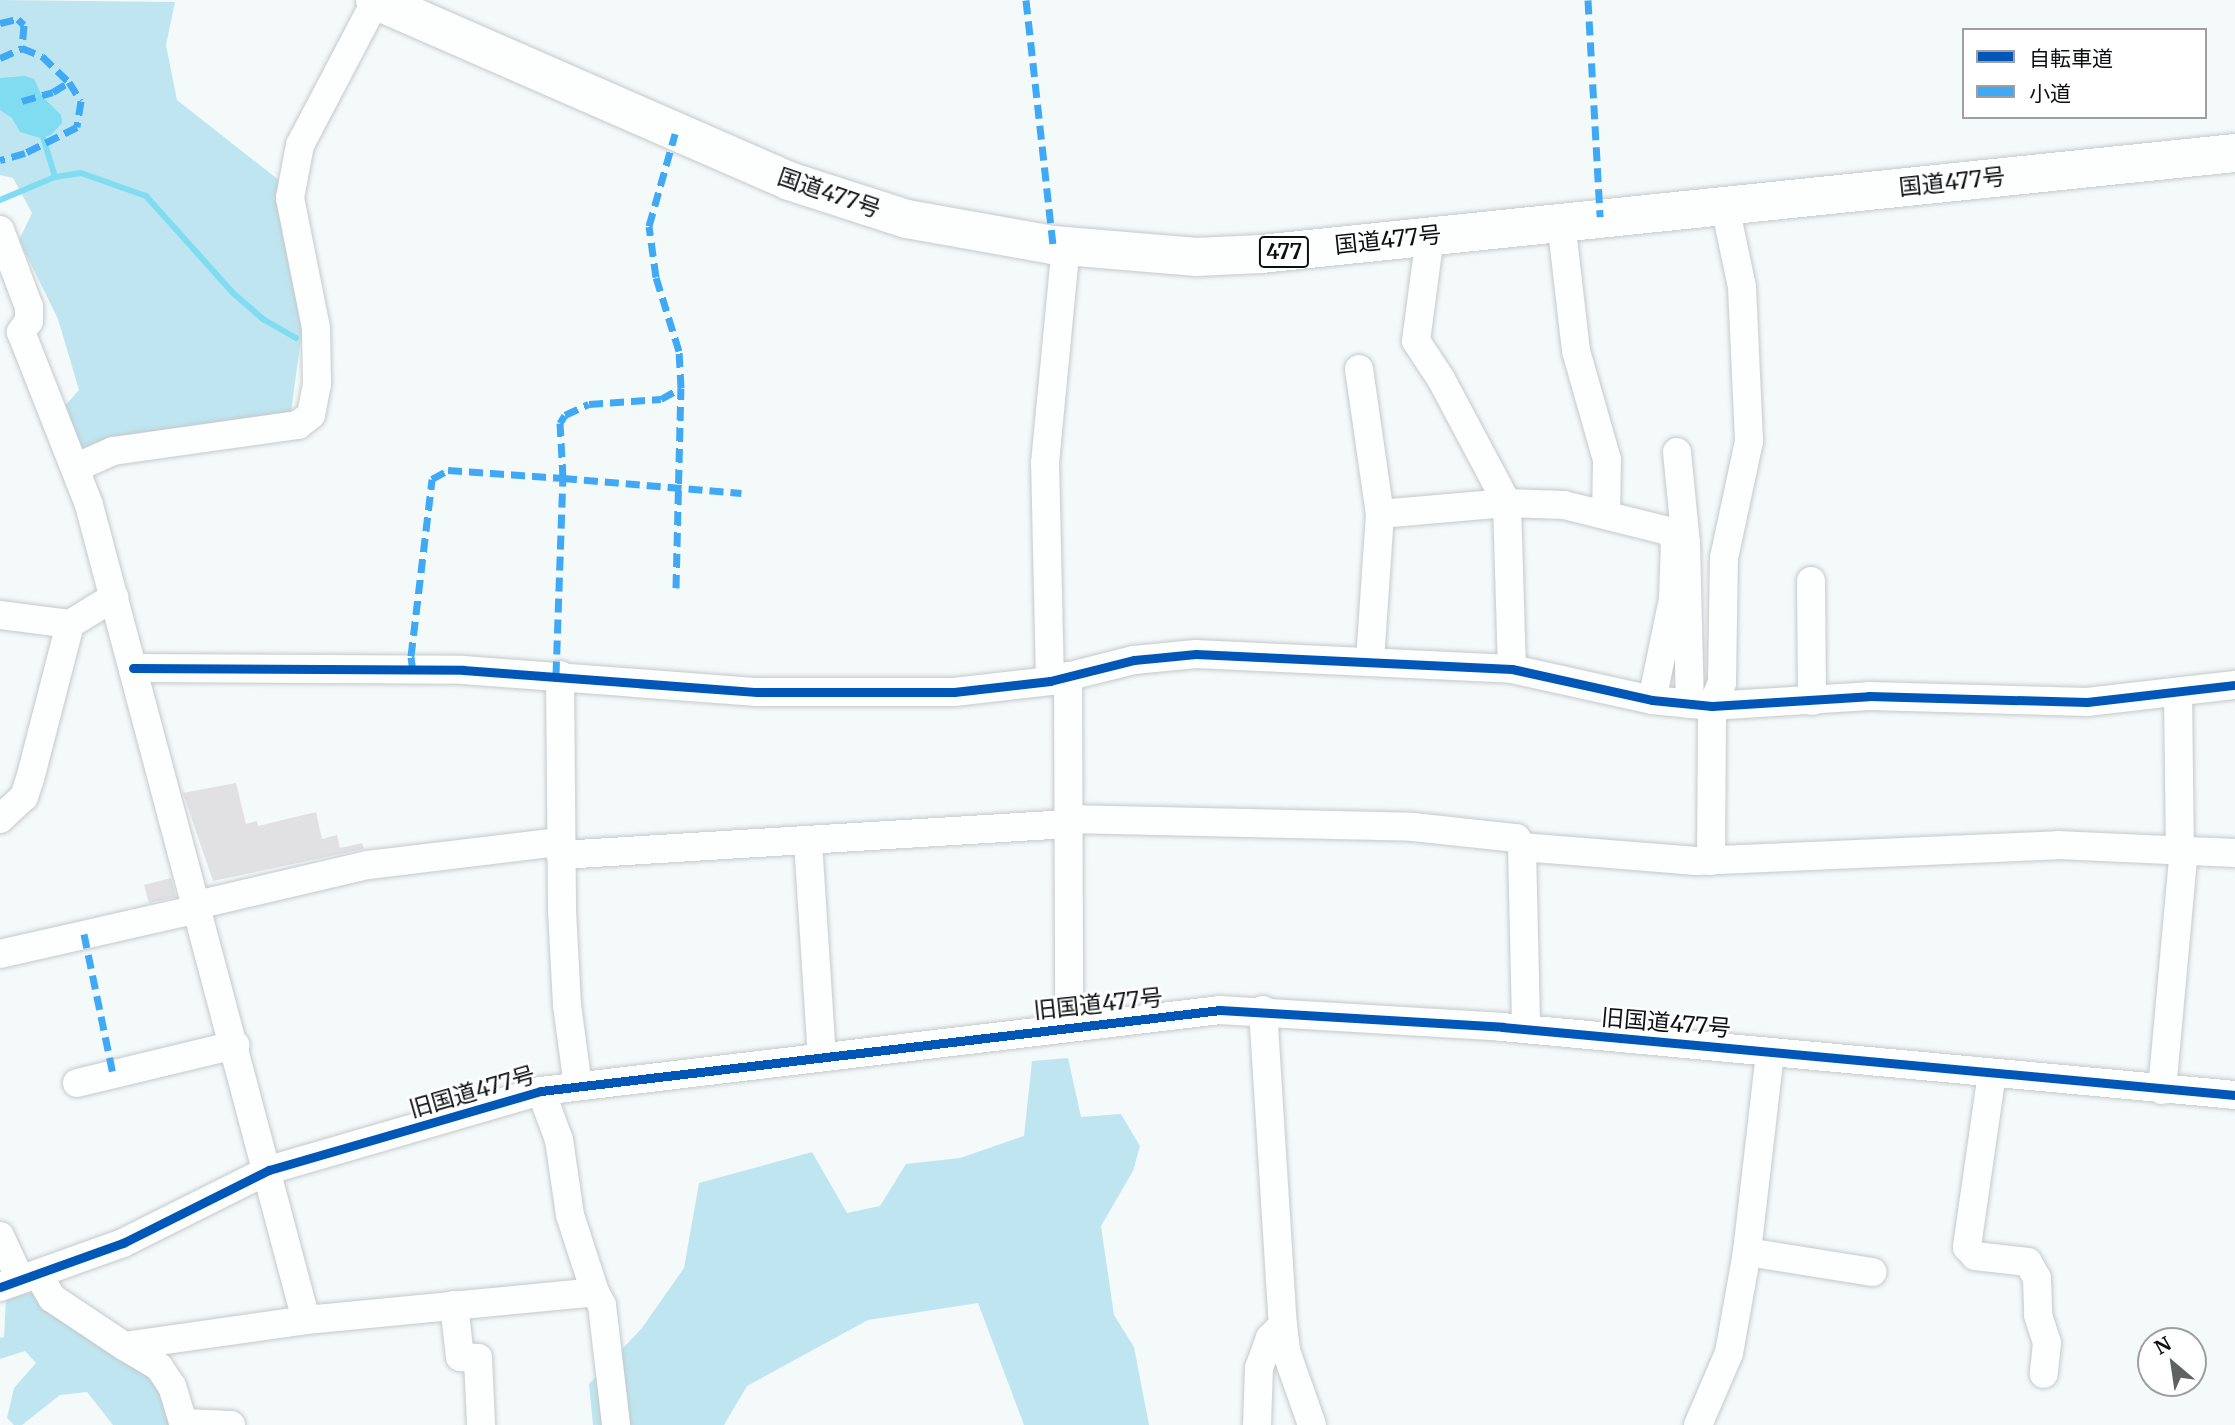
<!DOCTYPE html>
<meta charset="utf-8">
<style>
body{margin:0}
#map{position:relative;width:2235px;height:1425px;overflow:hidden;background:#f4f9fa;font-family:Merriweather,"Noto Sans JP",serif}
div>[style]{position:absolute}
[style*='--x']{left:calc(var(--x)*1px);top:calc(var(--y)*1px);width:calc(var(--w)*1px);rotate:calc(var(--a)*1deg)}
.green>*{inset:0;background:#bfe6f0}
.water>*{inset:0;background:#80ddf1}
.stream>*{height:6px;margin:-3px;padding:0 3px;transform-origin:3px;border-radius:3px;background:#80ddf1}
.building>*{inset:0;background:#e1e1e3}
.roads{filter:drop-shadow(0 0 2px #c5c9ca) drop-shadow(0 0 2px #c5c9ca)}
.minor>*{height:28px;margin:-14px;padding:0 14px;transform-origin:14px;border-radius:14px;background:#fdfefe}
.highway>*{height:38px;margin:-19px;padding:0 19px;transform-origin:19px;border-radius:19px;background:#fdfefe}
.quiet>*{height:7px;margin-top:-3.5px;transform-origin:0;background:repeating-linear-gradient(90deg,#3fa9f5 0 14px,transparent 0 21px)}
.cycleway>*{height:9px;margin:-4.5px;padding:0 4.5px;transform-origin:4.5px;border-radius:4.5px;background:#0057b8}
span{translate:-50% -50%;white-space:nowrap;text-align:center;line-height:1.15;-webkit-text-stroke:5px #fff;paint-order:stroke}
.shield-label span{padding:2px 5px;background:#fff;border:2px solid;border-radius:5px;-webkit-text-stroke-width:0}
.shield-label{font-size:21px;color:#0d1011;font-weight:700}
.street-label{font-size:23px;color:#0d1011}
.legend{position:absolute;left:1962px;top:28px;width:245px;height:91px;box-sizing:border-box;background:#fff;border:2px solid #9e9fa0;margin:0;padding:9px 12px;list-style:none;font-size:21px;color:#0d1011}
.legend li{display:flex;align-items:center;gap:14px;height:35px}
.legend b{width:35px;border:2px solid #9e9fa0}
.north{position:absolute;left:2137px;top:1327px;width:70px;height:70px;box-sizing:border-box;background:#fff;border:2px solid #9e9fa0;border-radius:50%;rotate:331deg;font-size:19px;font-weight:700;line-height:28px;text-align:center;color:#0d1011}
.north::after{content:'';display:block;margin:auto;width:24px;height:32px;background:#5e6263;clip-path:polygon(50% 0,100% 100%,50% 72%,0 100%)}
</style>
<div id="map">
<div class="green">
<div style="clip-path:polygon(0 0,175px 2px,166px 45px,177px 100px,280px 181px,302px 331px,290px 419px,80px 457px,62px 409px,79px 390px,58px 319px,19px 240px,32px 213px,13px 178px,0 175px)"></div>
<div style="clip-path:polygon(1068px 1058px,1081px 1117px,1121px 1114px,1140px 1146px,1133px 1171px,1101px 1226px,1114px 1315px,1134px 1347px,1149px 1425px,1024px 1425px,978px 1303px,868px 1320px,747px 1386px,724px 1425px,593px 1425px,589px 1384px,642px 1328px,684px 1268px,699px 1183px,812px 1152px,847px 1213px,880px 1206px,906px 1164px,960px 1158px,1024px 1136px,1032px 1061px)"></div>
<div style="clip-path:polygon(34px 1292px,146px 1364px,177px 1425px,113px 1425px,87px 1392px,60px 1395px,22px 1425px,14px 1425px,7px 1418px,14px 1388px,36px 1363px,25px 1351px,0 1359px,0 1338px,4px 1337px,6px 1299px)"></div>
</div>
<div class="water">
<div style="clip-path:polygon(25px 76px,34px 79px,42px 96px,61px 115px,62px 123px,51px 135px,40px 138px,20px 132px,12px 118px,0 110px,0 78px)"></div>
</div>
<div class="stream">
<div style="--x:43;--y:137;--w:42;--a:73.3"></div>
<div style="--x:0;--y:200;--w:60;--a:-22.7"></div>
<div style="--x:55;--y:177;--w:26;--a:-9"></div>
<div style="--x:81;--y:173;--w:69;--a:19.5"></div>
<div style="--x:146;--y:196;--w:130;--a:48.1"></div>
<div style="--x:233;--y:293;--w:40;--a:41"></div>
<div style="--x:263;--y:319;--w:38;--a:30"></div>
</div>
<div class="building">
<div style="clip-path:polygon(236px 783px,246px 824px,257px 821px,258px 826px,316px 812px,322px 839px,337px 835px,340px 848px,362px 843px,364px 849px,213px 881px,183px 793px)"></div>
<div style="clip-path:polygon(171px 878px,176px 897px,149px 903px,144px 885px)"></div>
</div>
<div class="roads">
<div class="minor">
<div style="--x:1561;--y:221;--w:131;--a:83.4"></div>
<div style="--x:1576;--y:351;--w:113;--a:74.1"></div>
<div style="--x:1607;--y:460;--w:55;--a:91"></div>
<div style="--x:0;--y:230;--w:82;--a:69.4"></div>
<div style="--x:29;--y:307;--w:14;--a:90"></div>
<div style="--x:29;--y:321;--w:14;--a:126"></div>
<div style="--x:1430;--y:236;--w:106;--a:97.6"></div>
<div style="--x:1416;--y:341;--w:45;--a:56.7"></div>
<div style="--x:1441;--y:379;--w:140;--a:62"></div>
<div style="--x:1507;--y:503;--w:166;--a:88.3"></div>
<div style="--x:21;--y:332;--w:186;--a:68.5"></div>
<div style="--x:89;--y:505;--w:843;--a:75.09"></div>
<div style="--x:1359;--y:369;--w:147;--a:81.8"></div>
<div style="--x:1380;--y:514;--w:148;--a:93.9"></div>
<div style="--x:1677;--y:452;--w:91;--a:84.4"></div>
<div style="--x:1686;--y:543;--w:161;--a:88.6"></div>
<div style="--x:75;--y:468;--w:42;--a:-24.1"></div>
<div style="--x:113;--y:451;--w:187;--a:-8"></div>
<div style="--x:298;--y:425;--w:16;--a:-38"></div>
<div style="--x:311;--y:415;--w:32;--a:-79"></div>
<div style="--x:317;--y:384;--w:56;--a:-91"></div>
<div style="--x:316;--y:328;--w:133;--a:-101.3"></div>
<div style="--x:290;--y:198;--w:54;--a:-79.3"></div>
<div style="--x:300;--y:145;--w:164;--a:-62.3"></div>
<div style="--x:1380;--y:514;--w:127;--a:-5"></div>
<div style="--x:1507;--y:503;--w:57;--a:2"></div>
<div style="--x:1564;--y:505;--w:107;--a:14"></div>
<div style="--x:1668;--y:531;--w:12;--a:55"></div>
<div style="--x:1675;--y:541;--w:58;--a:92"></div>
<div style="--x:1673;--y:599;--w:103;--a:101.7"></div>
<div style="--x:1811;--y:581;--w:120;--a:89.5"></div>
<div style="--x:0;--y:615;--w:71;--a:7.3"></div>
<div style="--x:133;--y:668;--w:330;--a:0.3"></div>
<div style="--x:463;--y:670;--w:295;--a:4.3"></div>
<div style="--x:757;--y:692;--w:197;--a:0"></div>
<div style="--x:954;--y:692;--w:97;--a:-6.5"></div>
<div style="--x:1050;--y:681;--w:87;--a:-14"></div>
<div style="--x:1134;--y:660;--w:62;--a:-5.5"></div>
<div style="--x:1196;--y:654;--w:316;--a:2.7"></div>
<div style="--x:1512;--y:669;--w:143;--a:12.5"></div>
<div style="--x:1652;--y:700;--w:60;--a:5.7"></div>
<div style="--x:1712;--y:706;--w:157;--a:-3.6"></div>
<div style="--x:1869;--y:696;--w:218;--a:1.6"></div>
<div style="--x:2087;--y:702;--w:149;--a:-6.6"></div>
<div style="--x:560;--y:675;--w:235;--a:89.5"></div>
<div style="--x:562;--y:910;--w:95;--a:87"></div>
<div style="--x:567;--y:1005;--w:82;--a:82.3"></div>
<div style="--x:1068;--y:676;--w:350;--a:89.8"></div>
<div style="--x:1050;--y:681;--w:218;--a:-91.3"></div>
<div style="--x:1045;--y:463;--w:218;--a:-84.5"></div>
<div style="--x:2178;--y:692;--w:157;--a:89.3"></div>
<div style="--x:0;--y:819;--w:33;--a:-43"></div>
<div style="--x:24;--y:797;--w:19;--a:-72"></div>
<div style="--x:30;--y:779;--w:160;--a:-75.5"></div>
<div style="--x:70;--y:624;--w:52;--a:-31.5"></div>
<div style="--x:1068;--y:819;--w:345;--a:1.3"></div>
<div style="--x:1413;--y:827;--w:104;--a:6.1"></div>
<div style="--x:1516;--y:838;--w:11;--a:56"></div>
<div style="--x:1522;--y:847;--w:175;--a:4.6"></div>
<div style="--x:1696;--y:861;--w:362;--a:-2.5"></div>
<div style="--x:2058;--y:845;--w:177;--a:2.6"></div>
<div style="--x:808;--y:842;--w:215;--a:86.3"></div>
<div style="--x:1522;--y:847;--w:182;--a:88.7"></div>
<div style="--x:561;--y:855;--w:508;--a:-3.5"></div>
<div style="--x:1711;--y:861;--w:155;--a:-89.6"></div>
<div style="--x:1712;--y:706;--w:25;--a:-67"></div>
<div style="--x:1722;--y:683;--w:125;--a:-89.1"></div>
<div style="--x:1724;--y:558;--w:120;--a:-77.9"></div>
<div style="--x:1749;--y:441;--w:154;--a:-92.6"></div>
<div style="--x:1742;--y:287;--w:83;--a:-101.9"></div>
<div style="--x:197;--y:905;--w:176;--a:-13.2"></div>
<div style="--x:368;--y:865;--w:191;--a:-6.9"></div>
<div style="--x:558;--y:842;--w:9;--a:69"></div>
<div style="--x:0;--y:954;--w:203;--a:-12.8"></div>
<div style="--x:1263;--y:1010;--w:316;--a:86.4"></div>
<div style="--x:1283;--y:1325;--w:26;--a:83"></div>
<div style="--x:1286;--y:1351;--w:78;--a:70.6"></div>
<div style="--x:1992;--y:1073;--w:176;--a:98.2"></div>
<div style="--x:1967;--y:1247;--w:12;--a:48"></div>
<div style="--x:1975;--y:1256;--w:53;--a:6.5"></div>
<div style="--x:2028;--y:1262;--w:18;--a:61"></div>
<div style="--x:2037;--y:1278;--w:37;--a:88"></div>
<div style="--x:2038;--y:1315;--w:29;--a:72"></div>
<div style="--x:2047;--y:1343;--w:31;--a:96"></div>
<div style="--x:77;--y:1083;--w:163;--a:-13.5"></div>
<div style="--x:2162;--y:1090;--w:242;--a:-84.8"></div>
<div style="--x:0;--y:1236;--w:47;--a:65.1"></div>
<div style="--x:1747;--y:1252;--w:127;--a:9.1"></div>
<div style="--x:38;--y:1274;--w:28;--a:60"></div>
<div style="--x:52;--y:1298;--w:87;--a:33.7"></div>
<div style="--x:124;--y:1346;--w:184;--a:-8.1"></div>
<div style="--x:306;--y:1320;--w:290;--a:-5.5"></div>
<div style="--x:595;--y:1292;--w:81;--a:-108"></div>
<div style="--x:570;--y:1215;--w:76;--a:-98.3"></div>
<div style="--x:559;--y:1140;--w:52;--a:-110.2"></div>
<div style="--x:0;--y:1287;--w:131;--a:-19.7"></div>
<div style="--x:123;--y:1243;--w:163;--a:-26.6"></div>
<div style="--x:269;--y:1170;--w:283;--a:-16.2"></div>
<div style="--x:541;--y:1091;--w:684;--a:-6.8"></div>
<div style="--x:1220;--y:1010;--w:283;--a:3.4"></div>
<div style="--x:1502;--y:1027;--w:736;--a:5.3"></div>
<div style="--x:595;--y:1292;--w:15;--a:62"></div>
<div style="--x:602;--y:1305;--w:121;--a:83.3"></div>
<div style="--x:454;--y:1305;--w:52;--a:83.4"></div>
<div style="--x:460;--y:1357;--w:18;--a:3"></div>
<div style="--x:478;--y:1358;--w:67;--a:87.4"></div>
<div style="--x:124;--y:1346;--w:41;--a:31"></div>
<div style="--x:159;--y:1367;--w:23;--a:56"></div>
<div style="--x:172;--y:1386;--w:39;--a:73"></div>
<div style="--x:183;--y:1423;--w:48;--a:2.4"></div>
<div style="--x:1257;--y:1425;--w:57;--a:-88"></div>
<div style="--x:1259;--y:1368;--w:32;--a:-70"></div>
<div style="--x:1270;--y:1338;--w:18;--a:-45"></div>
<div style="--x:1698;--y:1425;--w:78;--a:-66.7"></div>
<div style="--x:1729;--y:1353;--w:103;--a:-79.9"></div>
<div style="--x:1747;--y:1252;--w:201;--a:-83.4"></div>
</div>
<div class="highway">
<div style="--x:375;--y:0;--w:452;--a:23.6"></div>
<div style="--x:789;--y:181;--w:124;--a:17.9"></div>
<div style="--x:907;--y:219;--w:148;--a:10.1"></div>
<div style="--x:1053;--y:245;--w:144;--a:4.8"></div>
<div style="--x:1196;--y:257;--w:65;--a:-2.6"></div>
<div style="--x:1261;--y:254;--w:979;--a:-5.92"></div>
</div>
</div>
<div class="quiet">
<div style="--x:1026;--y:0;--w:246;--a:83.7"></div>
<div style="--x:1588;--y:0;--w:217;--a:86.8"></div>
<div style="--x:0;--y:23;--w:18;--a:-13"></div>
<div style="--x:18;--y:19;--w:8;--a:45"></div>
<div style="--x:24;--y:25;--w:23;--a:95"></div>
<div style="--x:0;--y:58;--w:24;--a:-24"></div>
<div style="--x:22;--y:48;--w:22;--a:22"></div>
<div style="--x:42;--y:56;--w:37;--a:44"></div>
<div style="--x:69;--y:82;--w:22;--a:58"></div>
<div style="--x:81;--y:101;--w:26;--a:99"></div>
<div style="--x:77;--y:127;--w:58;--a:153.4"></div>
<div style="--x:25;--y:153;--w:26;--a:164"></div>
<div style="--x:22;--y:101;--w:32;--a:-16"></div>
<div style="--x:53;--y:92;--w:19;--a:-32"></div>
<div style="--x:676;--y:588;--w:200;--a:-88.6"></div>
<div style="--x:413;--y:671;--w:15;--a:-98"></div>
<div style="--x:411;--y:656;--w:178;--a:-83.2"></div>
<div style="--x:432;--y:479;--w:18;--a:-29"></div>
<div style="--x:448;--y:470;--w:115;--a:4"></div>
<div style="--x:563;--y:478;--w:55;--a:-93.1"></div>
<div style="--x:560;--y:423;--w:9;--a:-58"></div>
<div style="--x:565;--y:415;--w:26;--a:-25"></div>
<div style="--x:589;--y:404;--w:72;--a:-4"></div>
<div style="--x:661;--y:399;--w:23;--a:-29"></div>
<div style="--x:681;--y:388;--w:37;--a:-93"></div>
<div style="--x:679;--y:351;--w:77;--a:-107.3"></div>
<div style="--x:656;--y:277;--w:51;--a:-97.8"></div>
<div style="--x:649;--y:226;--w:96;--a:-74.2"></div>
<div style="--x:556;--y:675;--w:197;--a:-88"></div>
<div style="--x:563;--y:478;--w:179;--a:4.8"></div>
<div style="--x:84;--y:934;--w:143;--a:78.3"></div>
</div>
<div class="cycleway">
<div style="--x:133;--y:668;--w:330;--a:0.3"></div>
<div style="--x:463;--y:670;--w:295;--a:4.3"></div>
<div style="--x:757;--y:692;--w:197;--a:0"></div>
<div style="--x:954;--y:692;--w:97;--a:-6.5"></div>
<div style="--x:1050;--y:681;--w:87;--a:-14"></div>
<div style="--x:1134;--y:660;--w:62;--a:-5.5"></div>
<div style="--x:1196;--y:654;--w:316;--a:2.7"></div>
<div style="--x:1512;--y:669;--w:143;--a:12.5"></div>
<div style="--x:1652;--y:700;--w:60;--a:5.7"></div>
<div style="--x:1712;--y:706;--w:157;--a:-3.6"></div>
<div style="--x:1869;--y:696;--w:218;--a:1.6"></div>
<div style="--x:2087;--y:702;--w:149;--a:-6.6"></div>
<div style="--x:0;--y:1287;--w:131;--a:-19.7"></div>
<div style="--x:123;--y:1243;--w:163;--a:-26.6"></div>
<div style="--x:269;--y:1170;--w:283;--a:-16.2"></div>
<div style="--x:541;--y:1091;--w:684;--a:-6.8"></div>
<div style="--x:1220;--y:1010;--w:283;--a:3.4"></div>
<div style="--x:1502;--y:1027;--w:736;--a:5.3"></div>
</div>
<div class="shield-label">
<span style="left:1284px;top:252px">477</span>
</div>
<div class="street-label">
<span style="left:1952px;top:182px;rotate:-6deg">国道477号</span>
<span style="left:829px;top:193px;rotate:19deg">国道477号</span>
<span style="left:1388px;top:240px;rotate:-6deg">国道477号</span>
<span style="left:1098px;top:1004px;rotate:-6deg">旧国道477号</span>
<span style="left:1666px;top:1023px;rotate:5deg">旧国道477号</span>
<span style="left:472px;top:1092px;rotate:-16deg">旧国道477号</span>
</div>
<ul class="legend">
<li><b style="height:9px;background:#0057b8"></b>自転車道</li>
<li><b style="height:9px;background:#3fa9f5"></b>小道</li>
</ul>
<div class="north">N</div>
</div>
